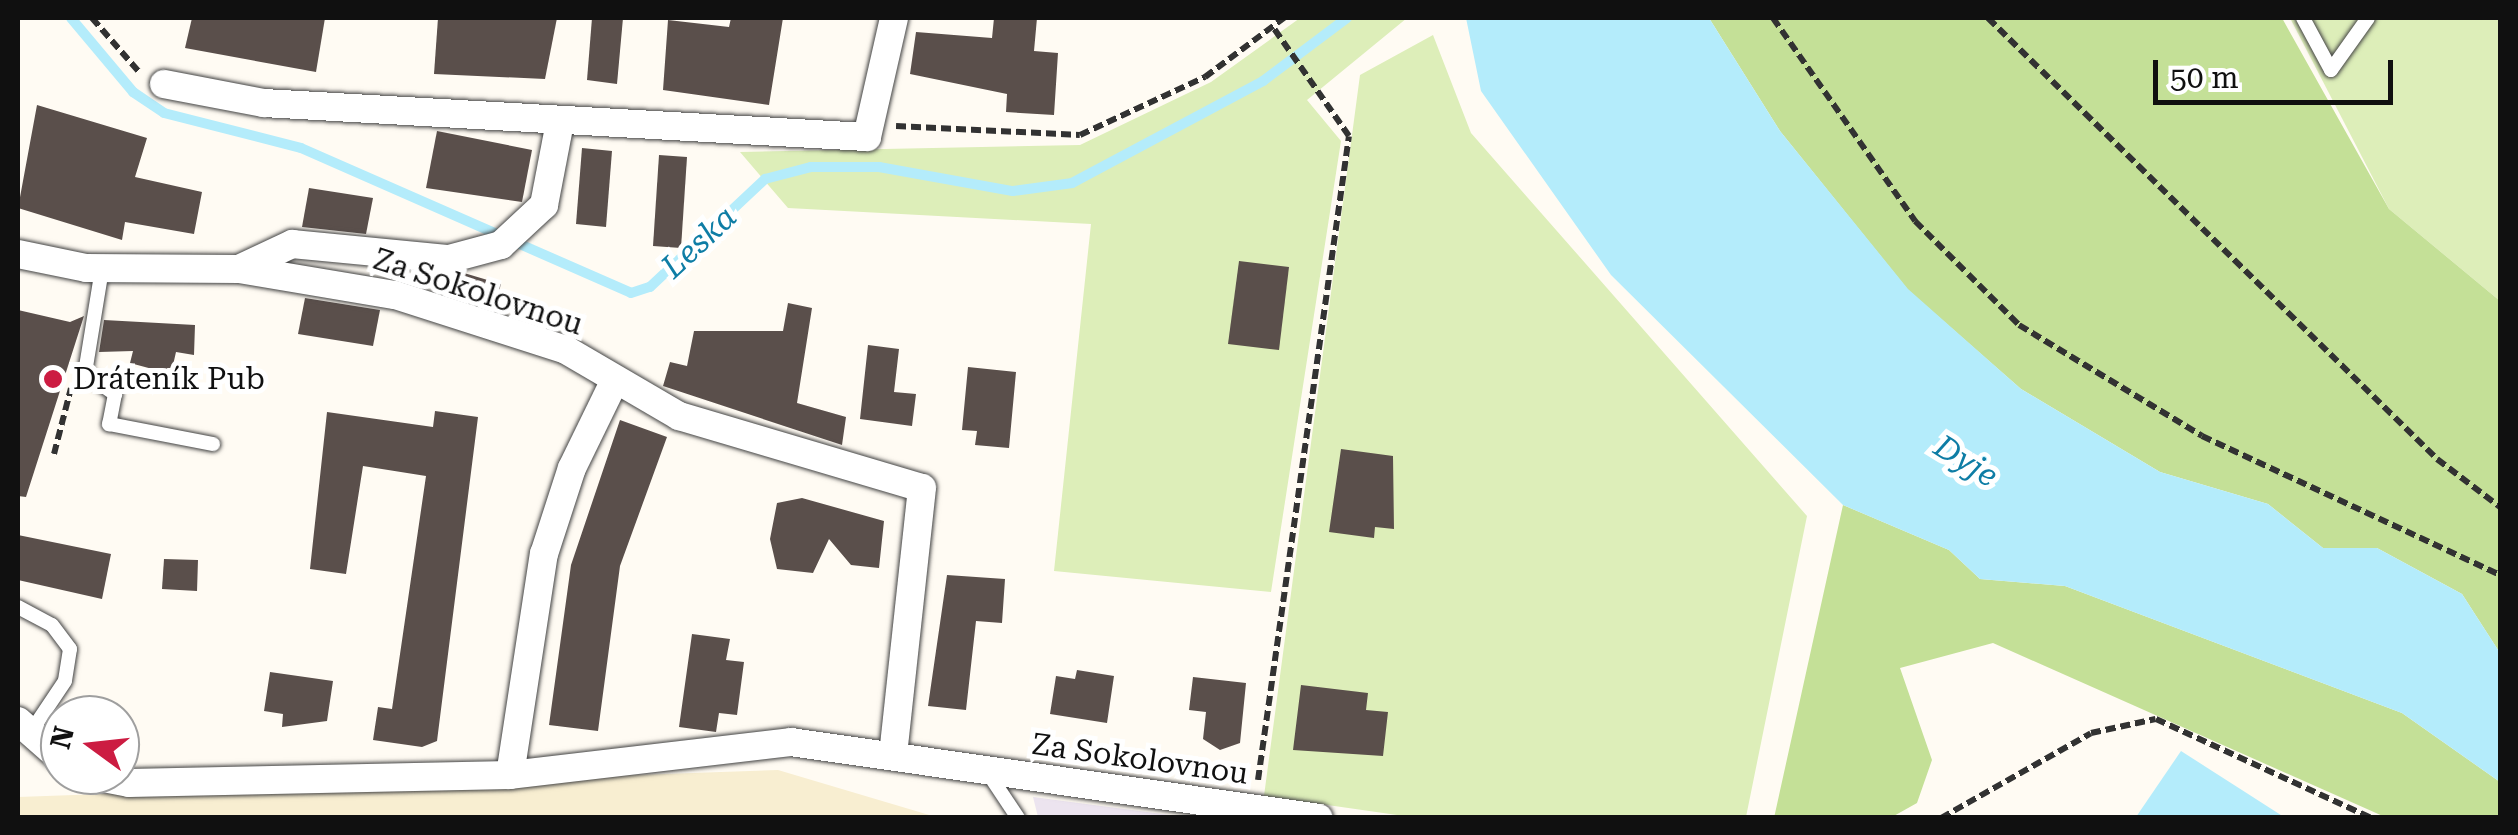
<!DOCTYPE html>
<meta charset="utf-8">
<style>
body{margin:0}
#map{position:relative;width:2518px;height:835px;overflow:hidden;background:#fffbf3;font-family:"Roboto Serif",serif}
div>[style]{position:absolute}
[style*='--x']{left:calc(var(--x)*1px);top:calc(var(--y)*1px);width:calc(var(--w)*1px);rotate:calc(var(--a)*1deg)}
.industrial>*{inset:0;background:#ece4ef}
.farmland>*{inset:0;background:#f8eed1}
.green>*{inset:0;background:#ddeeb9}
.forest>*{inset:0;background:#c4e097}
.water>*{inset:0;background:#b4ecfb}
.stream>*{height:10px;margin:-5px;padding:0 5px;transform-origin:5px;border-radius:5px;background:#b4ecfb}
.building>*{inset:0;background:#5a4f4b}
.path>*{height:6px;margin-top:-3px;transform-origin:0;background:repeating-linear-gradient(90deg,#323232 0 10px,transparent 0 15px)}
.roads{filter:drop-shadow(0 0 2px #434343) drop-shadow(0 0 2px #434343)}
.service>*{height:14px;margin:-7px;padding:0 7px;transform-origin:7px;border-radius:7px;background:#fff}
.minor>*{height:28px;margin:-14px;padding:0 14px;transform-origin:14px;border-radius:14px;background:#fff}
.dots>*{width:28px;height:28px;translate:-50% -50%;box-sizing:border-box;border:5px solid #fff;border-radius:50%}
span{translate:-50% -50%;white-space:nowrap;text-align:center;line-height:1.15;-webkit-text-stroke:10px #fff;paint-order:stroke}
.street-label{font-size:30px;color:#101010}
.poi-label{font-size:30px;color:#101010}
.left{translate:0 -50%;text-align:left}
.water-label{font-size:32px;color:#0e7da5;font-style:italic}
.frame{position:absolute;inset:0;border:20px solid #101010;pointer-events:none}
.north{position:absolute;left:40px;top:695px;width:100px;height:100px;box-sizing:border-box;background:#fff;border:2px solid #9f9f9f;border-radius:50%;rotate:285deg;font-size:28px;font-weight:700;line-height:40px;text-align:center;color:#101010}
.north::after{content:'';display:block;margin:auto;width:35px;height:45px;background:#cc1c42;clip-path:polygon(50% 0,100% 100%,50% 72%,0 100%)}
.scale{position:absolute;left:2153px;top:60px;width:240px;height:45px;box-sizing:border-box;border:5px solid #101010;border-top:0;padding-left:12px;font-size:30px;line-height:35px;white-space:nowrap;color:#101010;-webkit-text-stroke:8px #fff;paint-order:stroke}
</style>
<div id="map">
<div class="industrial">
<div style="clip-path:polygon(1033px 797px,1185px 817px,1038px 817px)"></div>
</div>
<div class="farmland">
<div style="clip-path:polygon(778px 770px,936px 817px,18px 818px,18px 797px)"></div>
</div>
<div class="green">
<div style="clip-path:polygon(1300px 18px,1407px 18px,1307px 100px,1341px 141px,1271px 592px,1054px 571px,1091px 224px,788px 208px,740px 152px,1080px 145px,1211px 82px)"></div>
<div style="clip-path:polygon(2290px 18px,2500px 18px,2500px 301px,2389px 209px)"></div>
<div style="clip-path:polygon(1433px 35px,1471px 133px,1807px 516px,1746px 817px,1411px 817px,1264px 796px,1360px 75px)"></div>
</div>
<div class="forest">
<div style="clip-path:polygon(1709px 18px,2282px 18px,2389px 209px,2500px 301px,2500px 653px,2462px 594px,2377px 548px,2323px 548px,2268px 504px,2160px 472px,2021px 389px,1908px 290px,1780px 131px)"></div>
<div style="clip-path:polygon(1843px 505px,1949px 550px,1980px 579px,2065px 586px,2402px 713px,2500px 782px,2500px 817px,2385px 817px,1993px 643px,1900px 668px,1932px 760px,1917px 803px,1892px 817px,1774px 818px)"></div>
</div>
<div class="water">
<div style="clip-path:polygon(1466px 18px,1709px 18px,1780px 131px,1908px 289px,2021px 389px,2160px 472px,2268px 504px,2323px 548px,2377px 548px,2462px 594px,2500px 653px,2500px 782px,2402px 713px,2065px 586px,1980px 579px,1949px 550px,1843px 505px,1611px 275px,1481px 91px)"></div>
<div style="clip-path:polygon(2181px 751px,2284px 817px,2136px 817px)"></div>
</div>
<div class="stream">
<div style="--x:71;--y:18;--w:97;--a:50"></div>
<div style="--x:133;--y:92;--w:37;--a:34"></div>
<div style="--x:164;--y:113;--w:141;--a:14.3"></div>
<div style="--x:301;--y:148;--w:360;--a:23.7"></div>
<div style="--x:631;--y:293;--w:20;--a:-18"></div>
<div style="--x:650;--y:287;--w:158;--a:-43.2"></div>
<div style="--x:765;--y:179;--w:48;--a:-14.6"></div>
<div style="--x:811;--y:167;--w:68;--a:0"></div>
<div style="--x:879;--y:167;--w:136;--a:10.2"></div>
<div style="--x:1013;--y:191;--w:60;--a:-7.7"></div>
<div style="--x:1072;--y:183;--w:217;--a:-28.1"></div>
<div style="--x:1263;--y:81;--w:105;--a:-36.9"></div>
</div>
<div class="building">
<div style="clip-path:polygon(192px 18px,325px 18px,316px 72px,185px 48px)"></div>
<div style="clip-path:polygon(438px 18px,557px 18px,545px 79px,434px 74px)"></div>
<div style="clip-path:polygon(592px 18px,623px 18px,617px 84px,587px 80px)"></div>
<div style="clip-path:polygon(731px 18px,783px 18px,769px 105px,663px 90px,668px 20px,729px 27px)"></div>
<div style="clip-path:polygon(994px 18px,1037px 18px,1034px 51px,1058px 53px,1054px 115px,1006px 112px,1007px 94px,910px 74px,916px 32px,992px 38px)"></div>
<div style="clip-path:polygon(37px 105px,147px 138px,135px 177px,202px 192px,194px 234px,125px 222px,122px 240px,18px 208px)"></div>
<div style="clip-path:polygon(437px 131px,532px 150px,522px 202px,426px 188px)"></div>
<div style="clip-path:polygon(582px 148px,612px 151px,606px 227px,576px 224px)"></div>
<div style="clip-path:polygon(659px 155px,687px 157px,681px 248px,653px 246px)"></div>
<div style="clip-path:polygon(309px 188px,373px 198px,366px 234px,302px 227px)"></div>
<div style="clip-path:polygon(1239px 261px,1289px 267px,1279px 350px,1228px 344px)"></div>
<div style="clip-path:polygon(464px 273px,501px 284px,494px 309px,450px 294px)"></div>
<div style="clip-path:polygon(305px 298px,380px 310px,373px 346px,298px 334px)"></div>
<div style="clip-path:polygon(788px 303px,812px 308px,797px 403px,846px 417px,842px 445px,663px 386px,670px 362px,687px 366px,694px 331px,783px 331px)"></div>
<div style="clip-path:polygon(18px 310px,70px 322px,84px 316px,26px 497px,18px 496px)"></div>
<div style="clip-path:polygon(104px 320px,195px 325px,194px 355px,176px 352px,171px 374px,130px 363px,133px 351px,99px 352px)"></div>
<div style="clip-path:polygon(868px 345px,899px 349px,894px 392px,916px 394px,912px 426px,860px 419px)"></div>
<div style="clip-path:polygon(968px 367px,1016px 372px,1009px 448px,975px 445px,977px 431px,962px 430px)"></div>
<div style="clip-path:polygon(435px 411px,478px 417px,437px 741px,422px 747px,373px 740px,378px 707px,392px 709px,426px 476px,363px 466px,346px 574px,310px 569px,327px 412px,433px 427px)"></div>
<div style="clip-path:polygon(620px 420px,667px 437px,620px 566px,598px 731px,549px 725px,571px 565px)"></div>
<div style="clip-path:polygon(1341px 449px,1393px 456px,1394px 529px,1375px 527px,1374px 538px,1329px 532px)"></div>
<div style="clip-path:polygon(802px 498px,884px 521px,879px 568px,851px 565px,829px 539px,813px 573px,777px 569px,770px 539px,777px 503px)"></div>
<div style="clip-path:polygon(18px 535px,111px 554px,102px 599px,18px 580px)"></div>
<div style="clip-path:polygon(164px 559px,198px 560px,197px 591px,162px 589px)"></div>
<div style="clip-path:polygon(947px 575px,1005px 579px,1002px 623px,976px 621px,966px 710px,928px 706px)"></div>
<div style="clip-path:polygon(692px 634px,730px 639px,726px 660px,744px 662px,737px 715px,719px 713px,716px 732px,679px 727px)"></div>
<div style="clip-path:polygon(1077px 670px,1114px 676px,1107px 723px,1050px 714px,1056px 676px,1075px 679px)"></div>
<div style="clip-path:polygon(270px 672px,333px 681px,327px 721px,282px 727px,283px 714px,264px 711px)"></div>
<div style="clip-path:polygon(1193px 677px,1246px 683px,1240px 743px,1220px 750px,1203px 739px,1206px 712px,1189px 710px)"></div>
<div style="clip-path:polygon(1301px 685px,1368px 693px,1366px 710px,1388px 712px,1383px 756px,1293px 750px)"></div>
</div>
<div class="path">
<div style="--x:92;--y:18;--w:73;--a:48.9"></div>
<div style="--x:1773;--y:18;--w:248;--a:55"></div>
<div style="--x:1915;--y:221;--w:147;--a:45"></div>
<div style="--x:2019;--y:325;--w:214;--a:31.2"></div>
<div style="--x:2202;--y:436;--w:329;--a:25"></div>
<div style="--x:1988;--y:18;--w:629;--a:44.48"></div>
<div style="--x:2437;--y:459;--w:79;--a:37.3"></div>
<div style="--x:896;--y:126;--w:184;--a:2.8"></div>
<div style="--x:1080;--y:135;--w:138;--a:-24.9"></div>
<div style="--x:1205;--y:77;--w:99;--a:-36.8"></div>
<div style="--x:54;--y:454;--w:68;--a:-75.6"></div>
<div style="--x:1258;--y:780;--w:650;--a:-81.96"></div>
<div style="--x:1349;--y:136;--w:133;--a:-124.9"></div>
<div style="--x:1941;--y:818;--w:172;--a:-29.5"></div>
<div style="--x:2091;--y:733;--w:66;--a:-12.2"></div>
<div style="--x:2156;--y:719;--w:237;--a:24.7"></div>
</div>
<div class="roads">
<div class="service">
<div style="--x:2303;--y:18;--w:59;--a:61.7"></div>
<div style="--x:2331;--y:70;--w:64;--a:-54.6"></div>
<div style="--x:102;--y:269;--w:105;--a:99.3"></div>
<div style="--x:85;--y:373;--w:37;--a:35"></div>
<div style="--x:115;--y:394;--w:31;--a:101"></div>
<div style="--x:109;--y:424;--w:106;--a:10.9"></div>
<div style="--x:18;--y:607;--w:38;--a:28"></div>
<div style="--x:52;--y:625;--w:30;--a:53"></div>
<div style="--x:70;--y:649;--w:32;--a:99"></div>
<div style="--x:65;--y:681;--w:63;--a:123.9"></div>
<div style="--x:988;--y:773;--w:54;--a:56.3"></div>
</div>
<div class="minor">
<div style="--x:164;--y:84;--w:102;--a:10.8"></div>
<div style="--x:264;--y:103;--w:604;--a:3.23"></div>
<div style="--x:867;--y:137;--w:122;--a:-77.2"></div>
<div style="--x:18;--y:254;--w:69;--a:11.6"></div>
<div style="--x:86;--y:268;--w:153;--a:0.4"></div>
<div style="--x:239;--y:269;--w:158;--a:9.5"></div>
<div style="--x:395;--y:295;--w:180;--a:17.8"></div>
<div style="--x:566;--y:350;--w:131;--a:30.3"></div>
<div style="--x:679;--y:416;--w:253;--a:16.5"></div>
<div style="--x:922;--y:488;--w:269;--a:96.2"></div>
<div style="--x:239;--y:269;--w:59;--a:-25.3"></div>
<div style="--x:292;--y:244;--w:158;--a:5.5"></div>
<div style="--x:449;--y:259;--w:54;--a:-15.1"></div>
<div style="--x:501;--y:245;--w:59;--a:-42.9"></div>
<div style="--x:544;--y:205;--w:85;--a:-79.1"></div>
<div style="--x:18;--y:721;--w:56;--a:41.4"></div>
<div style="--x:88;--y:775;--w:42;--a:11"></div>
<div style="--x:129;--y:783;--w:381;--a:-1.2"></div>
<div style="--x:510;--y:775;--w:283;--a:-6.7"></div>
<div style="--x:791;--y:742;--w:533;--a:8.19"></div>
<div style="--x:510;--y:775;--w:224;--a:-81.3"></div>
<div style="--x:544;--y:554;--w:90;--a:-72"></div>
<div style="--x:572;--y:468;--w:98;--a:-64"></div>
</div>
</div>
<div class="dots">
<div style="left:53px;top:379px;background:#cc1c42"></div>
</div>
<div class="street-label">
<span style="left:478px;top:292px;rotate:18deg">Za Sokolovnou</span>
<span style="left:1140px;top:759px;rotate:8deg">Za Sokolovnou</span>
</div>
<div class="poi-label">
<span class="left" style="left:73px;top:379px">Dráteník Pub</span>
</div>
<div class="water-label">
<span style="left:699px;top:242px;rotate:-43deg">Leska</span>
<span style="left:1966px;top:461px;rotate:32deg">Dyje</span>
</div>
<div class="frame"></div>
<div class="north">N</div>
<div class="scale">50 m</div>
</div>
